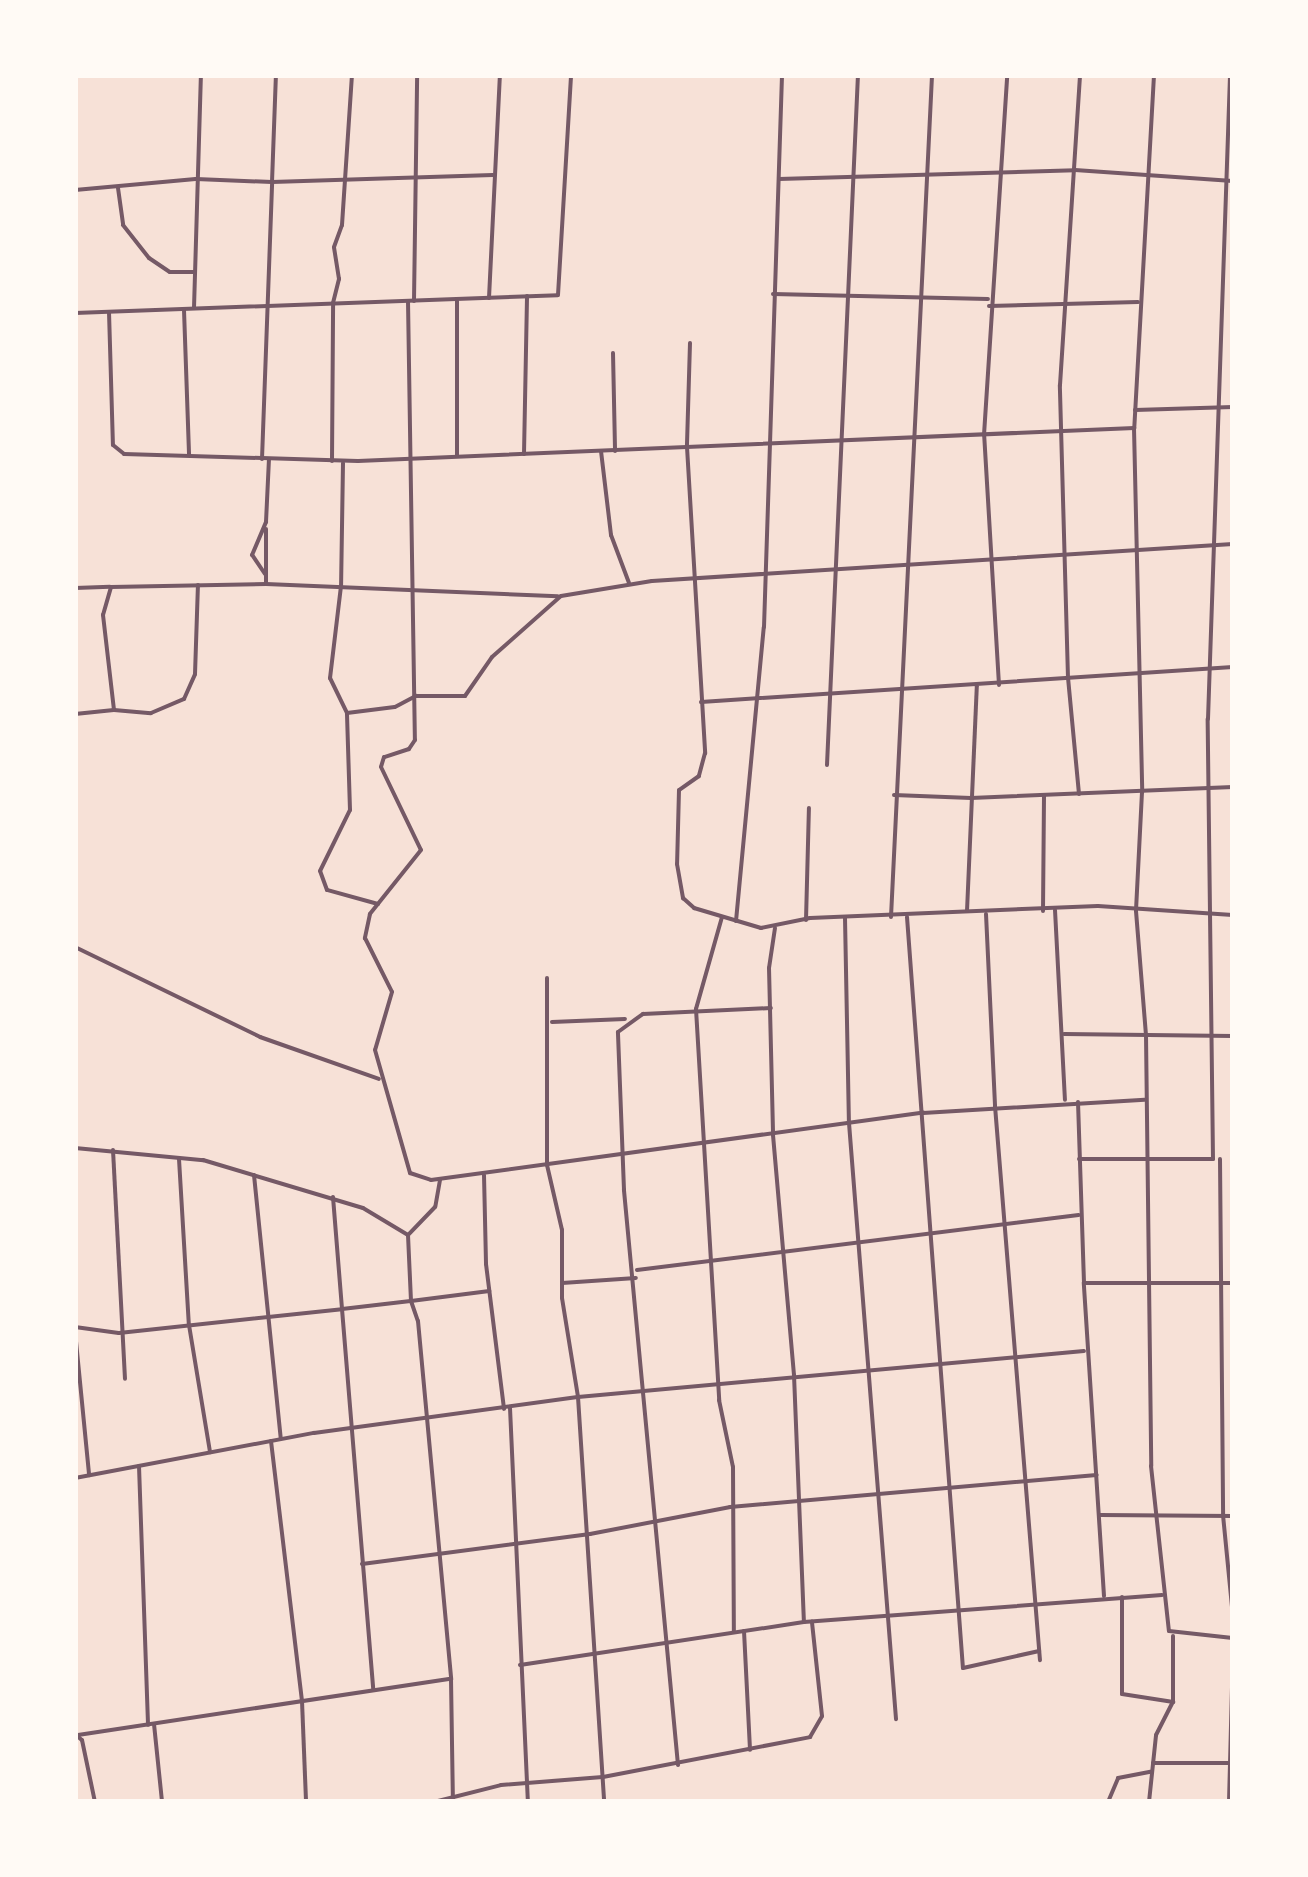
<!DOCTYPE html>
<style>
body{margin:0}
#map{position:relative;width:1308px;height:1877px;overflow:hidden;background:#f7e1d7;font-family:"Varela Round",sans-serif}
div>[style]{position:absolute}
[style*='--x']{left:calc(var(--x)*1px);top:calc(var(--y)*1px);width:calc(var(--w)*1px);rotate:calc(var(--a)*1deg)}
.minor>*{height:4px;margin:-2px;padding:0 2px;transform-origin:2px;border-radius:2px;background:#755966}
span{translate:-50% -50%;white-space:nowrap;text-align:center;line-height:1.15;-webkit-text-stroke:10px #fffaf5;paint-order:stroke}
.frame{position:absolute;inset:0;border:78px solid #fffaf5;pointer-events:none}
</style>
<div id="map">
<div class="minor">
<div style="--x:1154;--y:75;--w:354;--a:93.2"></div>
<div style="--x:1134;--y:428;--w:364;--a:88.7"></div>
<div style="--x:1142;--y:792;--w:119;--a:92.9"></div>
<div style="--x:1136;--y:911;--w:124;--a:85.4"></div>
<div style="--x:1146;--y:1035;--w:431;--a:89.3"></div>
<div style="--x:1151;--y:1466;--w:166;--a:83.8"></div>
<div style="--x:1169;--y:1631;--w:64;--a:6.2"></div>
<div style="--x:779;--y:179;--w:296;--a:-1.7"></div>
<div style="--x:1075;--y:170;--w:158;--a:4"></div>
<div style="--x:118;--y:188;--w:37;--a:82"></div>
<div style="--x:123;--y:225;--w:42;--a:51.8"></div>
<div style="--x:149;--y:258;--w:25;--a:34"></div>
<div style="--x:170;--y:272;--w:25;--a:0"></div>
<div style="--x:75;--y:190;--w:121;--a:-5.2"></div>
<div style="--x:196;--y:179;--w:76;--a:2.3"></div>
<div style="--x:272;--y:182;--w:107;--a:-87.9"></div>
<div style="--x:773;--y:294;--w:215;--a:1.3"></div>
<div style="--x:489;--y:298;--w:223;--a:-87.2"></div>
<div style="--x:408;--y:301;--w:439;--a:89.1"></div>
<div style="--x:415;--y:740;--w:11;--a:124"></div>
<div style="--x:409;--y:749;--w:26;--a:162"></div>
<div style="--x:384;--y:757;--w:10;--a:107"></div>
<div style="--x:381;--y:767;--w:92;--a:64.3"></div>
<div style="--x:421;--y:850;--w:82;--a:128.6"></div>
<div style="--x:370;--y:914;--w:25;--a:102"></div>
<div style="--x:365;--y:938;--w:60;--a:63.4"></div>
<div style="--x:392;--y:992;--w:60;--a:106.3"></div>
<div style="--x:375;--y:1050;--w:128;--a:74.1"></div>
<div style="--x:410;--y:1173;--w:22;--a:18"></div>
<div style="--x:431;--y:1180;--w:497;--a:-7.8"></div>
<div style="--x:923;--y:1113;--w:222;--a:-3.4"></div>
<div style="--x:414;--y:301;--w:226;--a:-89.2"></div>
<div style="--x:989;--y:306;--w:149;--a:-1.5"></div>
<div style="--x:194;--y:308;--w:233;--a:-88.3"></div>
<div style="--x:184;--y:310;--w:145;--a:88"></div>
<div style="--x:109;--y:312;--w:133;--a:88.3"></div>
<div style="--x:113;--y:445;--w:14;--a:39"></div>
<div style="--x:124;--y:454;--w:234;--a:1.7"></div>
<div style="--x:358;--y:461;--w:777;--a:-2.44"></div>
<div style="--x:75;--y:313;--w:483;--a:-2.1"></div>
<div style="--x:558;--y:295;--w:220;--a:-86.6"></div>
<div style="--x:690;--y:343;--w:104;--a:91.7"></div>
<div style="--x:687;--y:447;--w:307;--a:86.6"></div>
<div style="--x:705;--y:753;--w:24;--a:105"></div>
<div style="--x:699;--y:776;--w:24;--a:145"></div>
<div style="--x:679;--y:790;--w:74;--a:91.5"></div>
<div style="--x:677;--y:864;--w:35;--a:80"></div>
<div style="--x:683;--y:898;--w:15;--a:42"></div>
<div style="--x:694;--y:908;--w:70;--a:16.6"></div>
<div style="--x:761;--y:928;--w:50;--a:-11.5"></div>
<div style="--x:810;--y:918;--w:288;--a:-2.4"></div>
<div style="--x:1098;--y:906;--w:135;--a:3.8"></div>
<div style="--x:613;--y:353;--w:98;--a:88.8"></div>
<div style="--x:1135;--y:410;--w:98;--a:-1.8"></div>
<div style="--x:601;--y:451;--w:85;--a:83.2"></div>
<div style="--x:611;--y:535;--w:51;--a:69.4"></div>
<div style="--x:524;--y:454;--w:158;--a:-88.9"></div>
<div style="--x:457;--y:456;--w:155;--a:-90"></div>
<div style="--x:262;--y:459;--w:277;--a:-87.9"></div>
<div style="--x:272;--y:182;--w:221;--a:-1.8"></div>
<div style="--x:332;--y:461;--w:158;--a:-89.6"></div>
<div style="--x:333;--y:303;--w:25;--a:-76"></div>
<div style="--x:339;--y:279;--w:32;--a:-99"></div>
<div style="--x:334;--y:247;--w:23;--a:-70"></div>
<div style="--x:342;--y:225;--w:150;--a:-86.2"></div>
<div style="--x:343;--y:463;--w:123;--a:90.9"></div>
<div style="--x:341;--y:586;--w:93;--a:96.8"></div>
<div style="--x:330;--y:678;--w:39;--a:64"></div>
<div style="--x:265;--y:574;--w:23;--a:-124"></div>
<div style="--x:252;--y:555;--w:36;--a:-67"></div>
<div style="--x:266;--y:522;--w:63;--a:-87.3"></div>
<div style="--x:266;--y:584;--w:55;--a:-90"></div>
<div style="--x:75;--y:588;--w:35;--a:-2"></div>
<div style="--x:999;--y:685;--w:250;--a:-93.4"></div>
<div style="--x:984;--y:435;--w:361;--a:-86.3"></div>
<div style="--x:701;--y:702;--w:533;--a:-3.76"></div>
<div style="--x:114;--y:710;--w:37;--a:5"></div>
<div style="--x:151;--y:713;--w:36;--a:-23"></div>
<div style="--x:184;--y:699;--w:27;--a:-66"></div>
<div style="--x:195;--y:674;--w:89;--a:-88.1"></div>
<div style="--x:75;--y:714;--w:39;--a:-6"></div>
<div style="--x:114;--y:710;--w:96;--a:-96.6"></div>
<div style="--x:103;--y:615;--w:29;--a:-74"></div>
<div style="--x:111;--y:587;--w:155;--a:-1.1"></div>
<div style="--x:266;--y:584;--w:292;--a:2.4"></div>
<div style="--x:827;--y:765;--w:691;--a:-87.43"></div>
<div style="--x:1079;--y:794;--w:117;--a:-95.4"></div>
<div style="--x:1068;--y:678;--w:293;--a:-91.6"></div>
<div style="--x:1060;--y:385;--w:311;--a:-86.3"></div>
<div style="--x:894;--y:795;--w:77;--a:2.2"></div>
<div style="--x:971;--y:798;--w:262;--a:-2.4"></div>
<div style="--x:378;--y:904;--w:53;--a:-164.6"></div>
<div style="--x:327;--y:890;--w:20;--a:-110"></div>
<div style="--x:320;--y:871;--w:68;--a:-63.8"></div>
<div style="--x:350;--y:810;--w:97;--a:-91.8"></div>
<div style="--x:347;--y:713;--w:48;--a:-7.1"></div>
<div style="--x:395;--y:707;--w:24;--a:-28"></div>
<div style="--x:416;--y:696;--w:49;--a:0"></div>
<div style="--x:465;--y:696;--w:47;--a:-55.3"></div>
<div style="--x:492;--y:657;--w:92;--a:-41.5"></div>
<div style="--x:561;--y:596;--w:92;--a:-9.4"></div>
<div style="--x:652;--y:581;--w:582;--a:-3.64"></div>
<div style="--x:1055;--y:910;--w:190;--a:87"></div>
<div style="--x:967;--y:911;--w:225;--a:-87.5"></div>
<div style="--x:1043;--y:911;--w:115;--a:-89.5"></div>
<div style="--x:986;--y:914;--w:192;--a:87.3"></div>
<div style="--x:995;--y:1106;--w:556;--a:85.36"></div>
<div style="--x:722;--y:917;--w:96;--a:105.8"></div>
<div style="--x:696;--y:1009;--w:392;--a:86.6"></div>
<div style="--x:719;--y:1400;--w:68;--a:78.2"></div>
<div style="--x:733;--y:1467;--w:165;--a:89.7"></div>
<div style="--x:891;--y:917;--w:843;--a:-87.21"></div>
<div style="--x:907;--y:917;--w:753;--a:85.74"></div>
<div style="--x:963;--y:1668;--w:78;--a:-12.6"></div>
<div style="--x:845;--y:918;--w:205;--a:88.9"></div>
<div style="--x:849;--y:1123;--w:598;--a:85.49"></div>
<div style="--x:806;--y:920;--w:112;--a:-88.5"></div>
<div style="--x:736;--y:921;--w:295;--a:-84.6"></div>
<div style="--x:764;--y:627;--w:552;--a:-88.13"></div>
<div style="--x:775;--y:928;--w:40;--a:98.5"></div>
<div style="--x:769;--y:968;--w:167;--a:88.6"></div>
<div style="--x:773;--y:1135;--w:241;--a:85"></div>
<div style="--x:794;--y:1375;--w:247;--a:87.7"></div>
<div style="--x:75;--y:947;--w:206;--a:25.9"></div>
<div style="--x:260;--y:1037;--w:126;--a:19.4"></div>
<div style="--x:547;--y:978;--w:187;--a:90"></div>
<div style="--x:547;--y:1165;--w:67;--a:77"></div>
<div style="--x:562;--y:1230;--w:68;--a:90"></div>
<div style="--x:562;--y:1298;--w:100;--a:80.8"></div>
<div style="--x:578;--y:1397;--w:406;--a:86.3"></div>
<div style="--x:552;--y:1022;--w:73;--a:-2.4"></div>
<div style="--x:1064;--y:1034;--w:169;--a:0.7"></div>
<div style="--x:1078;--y:1102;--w:180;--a:88.1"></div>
<div style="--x:75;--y:1148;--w:129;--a:5.4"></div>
<div style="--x:203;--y:1160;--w:167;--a:16.7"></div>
<div style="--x:363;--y:1208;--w:52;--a:31"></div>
<div style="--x:113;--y:1150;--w:229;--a:87"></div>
<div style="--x:179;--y:1159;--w:166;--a:86.6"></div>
<div style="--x:189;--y:1325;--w:129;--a:80.6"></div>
<div style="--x:1079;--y:1159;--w:134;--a:0"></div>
<div style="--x:1213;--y:1159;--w:440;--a:-90.7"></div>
<div style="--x:1208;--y:719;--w:644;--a:-88.04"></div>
<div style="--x:1220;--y:1159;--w:356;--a:89.5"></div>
<div style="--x:1223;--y:1515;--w:102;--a:84.4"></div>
<div style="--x:254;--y:1175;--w:265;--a:84.2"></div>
<div style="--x:484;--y:1175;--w:89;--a:88.7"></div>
<div style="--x:486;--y:1264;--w:146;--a:82.9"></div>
<div style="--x:440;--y:1180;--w:27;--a:100"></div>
<div style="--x:435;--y:1207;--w:39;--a:134"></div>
<div style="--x:408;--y:1235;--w:66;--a:87.4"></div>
<div style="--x:411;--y:1301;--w:79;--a:-7.3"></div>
<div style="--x:333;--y:1197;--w:112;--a:85.4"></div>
<div style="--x:342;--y:1309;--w:69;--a:-6.6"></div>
<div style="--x:411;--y:1301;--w:21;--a:71"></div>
<div style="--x:418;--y:1321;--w:360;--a:84.7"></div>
<div style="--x:451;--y:1679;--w:123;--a:89.1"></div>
<div style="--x:637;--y:1270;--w:445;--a:-7.1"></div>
<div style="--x:562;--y:1283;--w:74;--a:-3.9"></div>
<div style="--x:75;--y:1327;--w:44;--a:7.8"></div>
<div style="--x:119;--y:1333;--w:224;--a:-6.1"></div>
<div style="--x:342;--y:1309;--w:382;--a:85.3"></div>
<div style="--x:75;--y:1331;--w:145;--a:84.4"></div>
<div style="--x:510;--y:1408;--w:394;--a:87.4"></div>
<div style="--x:271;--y:1441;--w:262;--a:83.2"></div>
<div style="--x:302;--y:1701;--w:101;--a:87.7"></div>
<div style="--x:139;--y:1466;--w:259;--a:88"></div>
<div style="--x:75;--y:1478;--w:243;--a:-10.7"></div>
<div style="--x:314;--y:1433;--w:266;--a:-7.8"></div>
<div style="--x:578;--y:1397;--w:508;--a:-5.19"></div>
<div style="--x:1100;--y:1515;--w:133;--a:0.4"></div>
<div style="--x:362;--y:1564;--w:230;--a:-7.5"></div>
<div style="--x:590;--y:1534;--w:143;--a:-10.9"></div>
<div style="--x:730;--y:1507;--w:368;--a:-5"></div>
<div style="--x:1104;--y:1596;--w:314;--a:-93.7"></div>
<div style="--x:1084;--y:1283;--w:149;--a:0"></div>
<div style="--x:1122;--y:1597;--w:97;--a:90"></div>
<div style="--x:1122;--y:1694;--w:52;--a:8.9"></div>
<div style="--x:744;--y:1631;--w:119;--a:87.1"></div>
<div style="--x:520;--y:1665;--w:287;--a:-8.6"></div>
<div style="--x:804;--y:1622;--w:359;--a:-4.3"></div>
<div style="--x:154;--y:1724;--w:78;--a:84.1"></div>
<div style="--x:75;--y:1734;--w:9;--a:41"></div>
<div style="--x:82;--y:1740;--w:63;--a:78.2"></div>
<div style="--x:78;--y:1735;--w:375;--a:-8.6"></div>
<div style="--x:1153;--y:1763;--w:80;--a:0"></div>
<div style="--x:678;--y:1765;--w:578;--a:-95.37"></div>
<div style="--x:624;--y:1190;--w:158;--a:-92.2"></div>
<div style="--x:618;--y:1032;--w:31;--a:-36"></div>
<div style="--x:643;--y:1014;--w:128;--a:-2.7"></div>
<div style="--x:434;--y:1802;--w:69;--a:-14.2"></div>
<div style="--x:501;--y:1785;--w:102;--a:-4.5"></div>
<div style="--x:603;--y:1777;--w:211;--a:-10.9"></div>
<div style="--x:810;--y:1737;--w:24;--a:-60"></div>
<div style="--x:822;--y:1716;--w:95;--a:-96.1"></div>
<div style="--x:1108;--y:1802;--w:26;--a:-67"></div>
<div style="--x:1118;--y:1778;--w:33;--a:-11"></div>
<div style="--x:1149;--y:1802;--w:67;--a:-84"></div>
<div style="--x:1156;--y:1735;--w:37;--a:-63"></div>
<div style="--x:1173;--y:1702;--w:66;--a:-90"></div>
<div style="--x:1229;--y:1802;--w:152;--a:-88.5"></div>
</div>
<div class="frame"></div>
</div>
